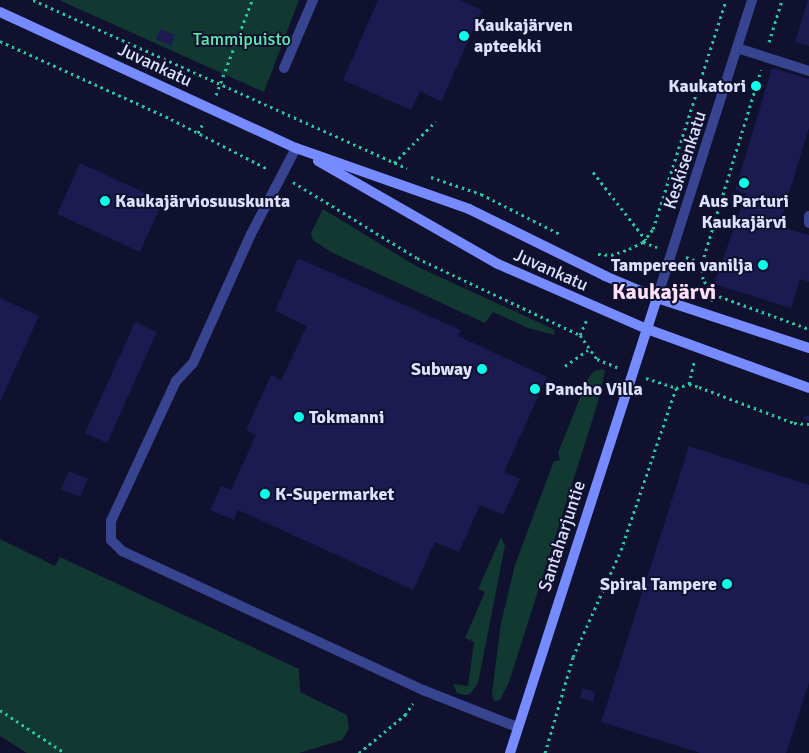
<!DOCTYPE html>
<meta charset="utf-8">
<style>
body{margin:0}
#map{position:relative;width:809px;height:753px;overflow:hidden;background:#10102f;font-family:Signika,sans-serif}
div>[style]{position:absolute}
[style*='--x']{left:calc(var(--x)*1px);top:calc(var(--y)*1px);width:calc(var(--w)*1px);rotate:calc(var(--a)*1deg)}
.green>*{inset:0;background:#123931}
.building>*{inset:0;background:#1b1a51}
.path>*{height:3px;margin-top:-1.5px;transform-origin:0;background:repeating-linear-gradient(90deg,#27c9a2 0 2.5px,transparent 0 6.5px)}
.service>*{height:10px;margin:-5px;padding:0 5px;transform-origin:5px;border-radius:5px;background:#374591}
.tertiary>*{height:10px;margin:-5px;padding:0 5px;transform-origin:5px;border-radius:5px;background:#374591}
.secondary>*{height:10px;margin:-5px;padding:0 5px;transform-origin:5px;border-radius:5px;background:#758bff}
.dots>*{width:14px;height:14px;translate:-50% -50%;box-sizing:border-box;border:2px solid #10102f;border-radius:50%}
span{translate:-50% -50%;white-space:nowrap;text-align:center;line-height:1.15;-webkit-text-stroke:4px #10102f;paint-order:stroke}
.poi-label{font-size:18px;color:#dee0ff;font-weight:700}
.left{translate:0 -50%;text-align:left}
.right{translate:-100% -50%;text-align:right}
.park-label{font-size:18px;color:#5feaad}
.street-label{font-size:18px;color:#dee0ff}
.district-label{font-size:22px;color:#ffe0f9;font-weight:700}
</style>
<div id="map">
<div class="green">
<div style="clip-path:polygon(59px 0,299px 0,264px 92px)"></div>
<div style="clip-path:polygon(323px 209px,416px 266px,555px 330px,554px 335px,528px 328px,493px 312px,485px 323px,331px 252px,313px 240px,311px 233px)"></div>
<div style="clip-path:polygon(602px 369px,605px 371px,599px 399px,509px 682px,500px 700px,494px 701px,492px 693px,501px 623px,515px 565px,554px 461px,560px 460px,558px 453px,588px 378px,594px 371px)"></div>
<div style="clip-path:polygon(501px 537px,505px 546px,478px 683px,470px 694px,465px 695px,457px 693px,453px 684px,468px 686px,474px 642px,465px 638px,485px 592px,478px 589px)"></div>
<div style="clip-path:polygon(0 539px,55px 566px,60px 557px,299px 669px,300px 692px,347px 715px,349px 729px,342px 740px,299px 753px,27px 753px,0 736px)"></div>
</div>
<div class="building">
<div style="clip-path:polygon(378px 0,460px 0,482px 10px,441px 102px,420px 91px,411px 110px,343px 80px)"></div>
<div style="clip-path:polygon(808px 0,809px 0,809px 46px,795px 42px)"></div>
<div style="clip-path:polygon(160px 29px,175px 35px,171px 46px,156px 39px)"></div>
<div style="clip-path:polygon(772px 68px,809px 79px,809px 128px,779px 226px,809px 235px,809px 282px,800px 279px,791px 308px,714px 284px,746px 194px,735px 190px)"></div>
<div style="clip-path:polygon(80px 163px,163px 201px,140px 252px,57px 214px)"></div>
<div style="clip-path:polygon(298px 258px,461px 330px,458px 336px,547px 377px,504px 472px,520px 479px,503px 515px,480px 505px,459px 552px,435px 542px,413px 590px,238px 510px,234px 520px,210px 510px,221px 486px,231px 490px,256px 435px,246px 430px,271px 375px,281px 380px,307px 326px,275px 311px)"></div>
<div style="clip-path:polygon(0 298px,39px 316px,0 402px)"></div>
<div style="clip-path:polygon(135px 322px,157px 332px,107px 443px,85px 433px)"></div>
<div style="clip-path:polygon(804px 415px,809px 416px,809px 421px,803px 419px)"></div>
<div style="clip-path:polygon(689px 446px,809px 485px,809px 683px,786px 753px,700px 753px,601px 722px)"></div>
<div style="clip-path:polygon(69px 471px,88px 479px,80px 497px,61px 489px)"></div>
<div style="clip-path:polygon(582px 688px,595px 692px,593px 702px,580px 698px)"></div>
</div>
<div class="path">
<div style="--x:33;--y:0;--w:410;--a:24.2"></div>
<div style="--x:0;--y:41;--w:188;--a:24.5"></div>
<div style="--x:171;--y:119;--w:109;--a:27.3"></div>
<div style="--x:769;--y:42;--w:44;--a:-72.8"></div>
<div style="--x:216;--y:95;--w:102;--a:-69.2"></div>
<div style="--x:198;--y:133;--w:13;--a:-63"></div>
<div style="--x:394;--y:163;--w:59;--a:-45"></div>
<div style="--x:593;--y:172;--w:86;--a:52.1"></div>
<div style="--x:431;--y:177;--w:53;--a:18.8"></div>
<div style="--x:481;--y:194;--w:89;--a:26.9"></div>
<div style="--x:293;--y:182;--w:145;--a:31.5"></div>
<div style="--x:417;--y:258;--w:180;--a:25.3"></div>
<div style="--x:580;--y:335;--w:29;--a:55"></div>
<div style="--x:597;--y:359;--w:24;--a:22"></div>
<div style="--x:643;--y:242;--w:15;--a:20"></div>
<div style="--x:598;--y:254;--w:13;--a:4"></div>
<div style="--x:611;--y:255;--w:19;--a:-18"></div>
<div style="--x:629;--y:249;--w:16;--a:-27"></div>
<div style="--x:643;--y:242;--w:16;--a:-52"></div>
<div style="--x:653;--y:229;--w:240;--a:-72.3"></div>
<div style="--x:686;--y:257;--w:17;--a:21"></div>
<div style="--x:713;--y:294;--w:102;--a:20"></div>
<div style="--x:711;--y:301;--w:7;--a:-74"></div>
<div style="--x:713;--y:294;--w:18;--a:-124"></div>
<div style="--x:703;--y:279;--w:16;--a:-94"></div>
<div style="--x:702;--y:263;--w:202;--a:-73"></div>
<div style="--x:580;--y:335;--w:17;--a:-66"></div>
<div style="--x:565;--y:366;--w:28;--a:-35"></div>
<div style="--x:646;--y:378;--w:32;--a:18"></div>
<div style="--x:676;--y:388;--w:14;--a:-17"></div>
<div style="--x:689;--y:384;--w:10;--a:17"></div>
<div style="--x:699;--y:387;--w:102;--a:20.8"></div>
<div style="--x:794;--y:423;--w:15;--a:4"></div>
<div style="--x:689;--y:384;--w:22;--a:-77"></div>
<div style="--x:0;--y:710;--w:78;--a:33.5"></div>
<div style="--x:359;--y:753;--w:60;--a:-39.6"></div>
<div style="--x:405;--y:715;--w:14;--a:-56"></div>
<div style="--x:545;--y:753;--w:100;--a:-73.7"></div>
<div style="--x:573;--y:657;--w:117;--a:-65.8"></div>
<div style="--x:621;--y:550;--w:171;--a:-71.2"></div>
</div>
<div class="service">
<div style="--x:737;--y:48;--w:76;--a:17.7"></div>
<div style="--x:284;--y:68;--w:74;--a:-66.9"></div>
<div style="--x:296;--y:148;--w:97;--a:117.6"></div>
<div style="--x:251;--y:234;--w:141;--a:114.2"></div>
<div style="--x:193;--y:363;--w:25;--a:133"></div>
<div style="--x:176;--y:381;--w:154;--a:114.9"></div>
<div style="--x:111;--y:521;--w:19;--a:90"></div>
<div style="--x:111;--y:540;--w:16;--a:45"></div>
<div style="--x:122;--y:551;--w:332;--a:24.8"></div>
<div style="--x:423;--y:690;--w:101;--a:21.5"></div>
<div style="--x:809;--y:216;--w:7;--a:90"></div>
</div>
<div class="tertiary">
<div style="--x:657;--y:298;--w:313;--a:-72.3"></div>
</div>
<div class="secondary">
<div style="--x:0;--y:12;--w:326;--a:24.7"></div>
<div style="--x:296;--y:148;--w:183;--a:19.4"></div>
<div style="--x:469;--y:209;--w:152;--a:26.2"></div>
<div style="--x:605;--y:276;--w:56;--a:22.9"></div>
<div style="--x:657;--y:298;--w:160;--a:18.2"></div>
<div style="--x:318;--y:161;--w:207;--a:29.8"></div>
<div style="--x:498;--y:264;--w:163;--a:23.6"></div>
<div style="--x:647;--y:329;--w:172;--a:20"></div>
<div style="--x:510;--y:753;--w:478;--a:-72.1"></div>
</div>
<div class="dots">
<div style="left:464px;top:36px;background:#0affea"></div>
<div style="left:756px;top:86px;background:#0affea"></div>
<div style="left:744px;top:183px;background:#0affea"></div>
<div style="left:105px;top:201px;background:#0affea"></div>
<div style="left:763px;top:265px;background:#0affea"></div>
<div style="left:482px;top:369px;background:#0affea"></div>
<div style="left:535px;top:389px;background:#0affea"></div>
<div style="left:299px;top:417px;background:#0affea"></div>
<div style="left:265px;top:494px;background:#0affea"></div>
<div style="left:727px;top:584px;background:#0affea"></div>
</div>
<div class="poi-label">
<span class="left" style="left:474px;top:36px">Kaukajärven<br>apteekki</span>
<span class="right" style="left:746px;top:86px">Kaukatori</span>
<span class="left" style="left:115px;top:201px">Kaukajärviosuuskunta</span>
<span style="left:744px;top:212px">Aus Parturi<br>Kaukajärvi</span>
<span class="right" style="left:753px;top:265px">Tampereen vanilja</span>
<span class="right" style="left:472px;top:369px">Subway</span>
<span class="left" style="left:545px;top:389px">Pancho Villa</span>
<span class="left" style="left:309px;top:417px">Tokmanni</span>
<span class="left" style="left:275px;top:494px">K-Supermarket</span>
<span class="right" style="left:717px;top:584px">Spiral Tampere</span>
</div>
<div class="park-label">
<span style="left:242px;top:39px">Tammipuisto</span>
</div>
<div class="street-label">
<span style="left:155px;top:65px;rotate:25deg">Juvankatu</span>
<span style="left:685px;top:160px;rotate:-72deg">Keskisenkatu</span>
<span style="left:551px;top:270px;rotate:24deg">Juvankatu</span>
<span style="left:562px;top:536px;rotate:-72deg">Santaharjuntie</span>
</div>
<div class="district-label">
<span style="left:664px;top:292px">Kaukajärvi</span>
</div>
</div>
